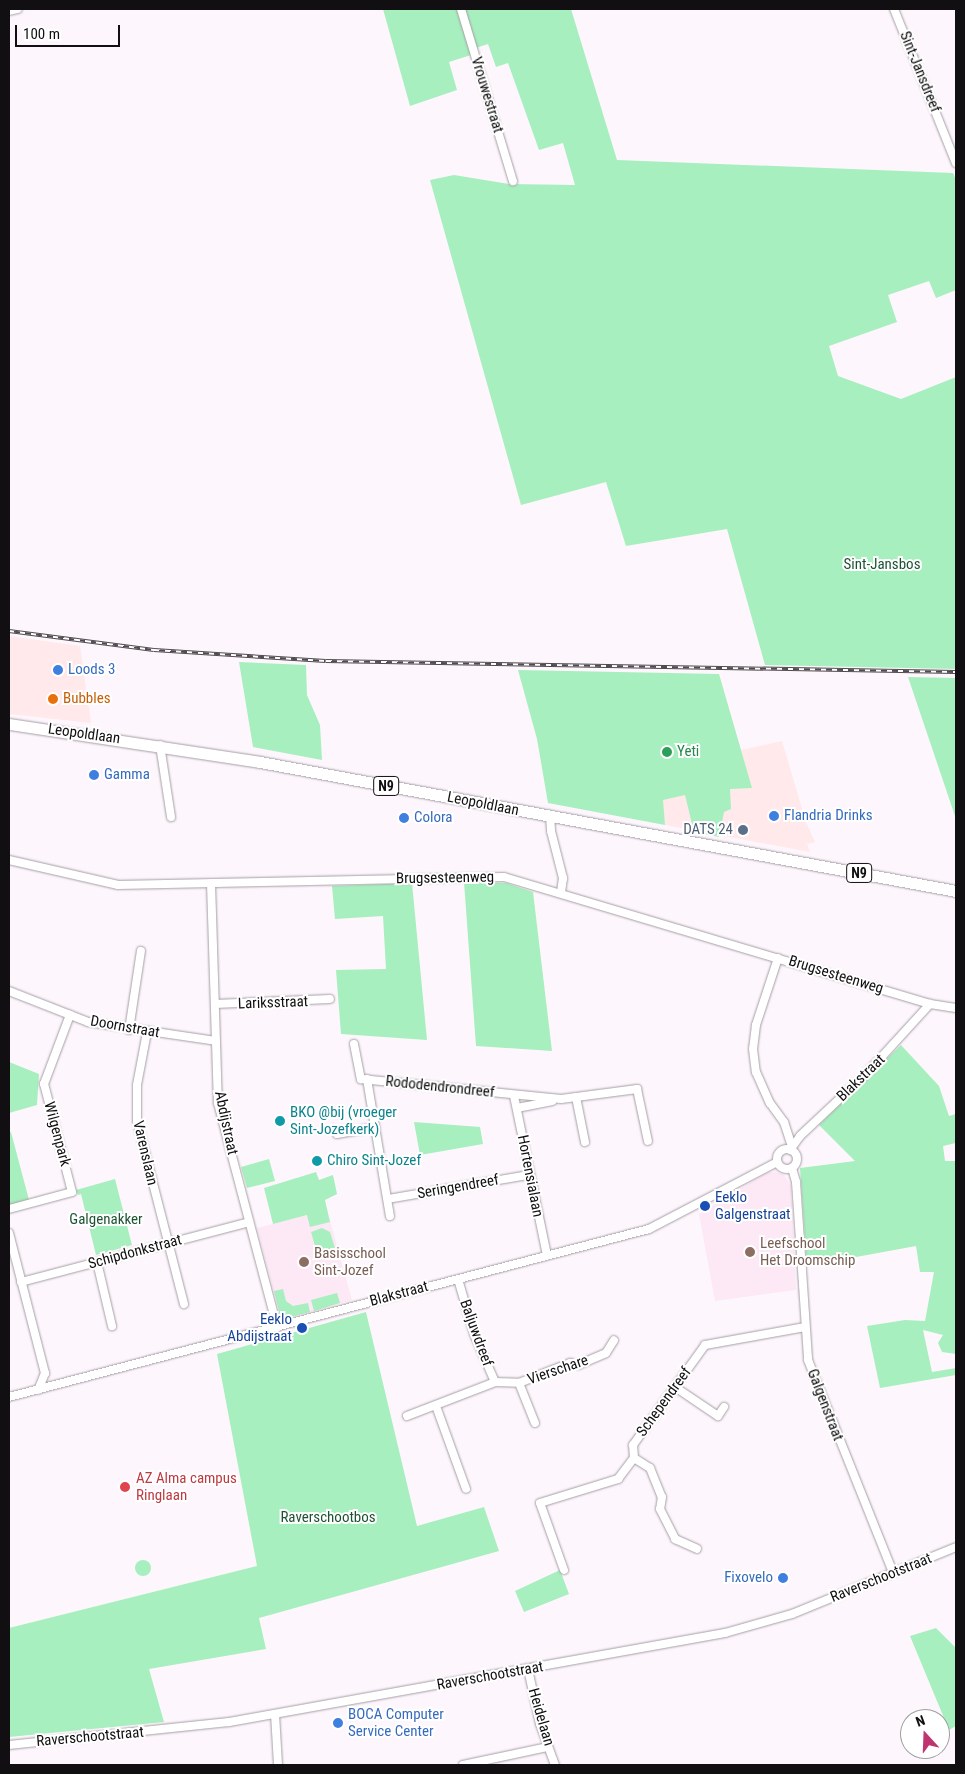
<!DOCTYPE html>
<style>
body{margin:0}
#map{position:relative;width:965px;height:1774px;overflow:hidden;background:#fef6fd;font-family:"Roboto Condensed",sans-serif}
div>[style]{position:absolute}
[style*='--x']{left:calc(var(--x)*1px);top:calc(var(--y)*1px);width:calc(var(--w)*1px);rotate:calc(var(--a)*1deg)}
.commercial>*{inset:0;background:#ffe9ea}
.education>*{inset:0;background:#fde8f6}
.green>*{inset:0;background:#a7efbe}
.round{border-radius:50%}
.roads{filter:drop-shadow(0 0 1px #a59ea5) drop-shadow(0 0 1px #a59ea5)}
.minor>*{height:8px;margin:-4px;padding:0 4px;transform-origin:4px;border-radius:4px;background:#fff}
.minor>.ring{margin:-4px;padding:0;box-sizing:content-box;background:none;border:8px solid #fff;border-radius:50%}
.primary>*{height:11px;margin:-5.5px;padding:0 5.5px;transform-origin:5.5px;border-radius:5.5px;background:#fff}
.rail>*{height:4px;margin-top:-2px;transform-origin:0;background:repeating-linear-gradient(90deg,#fff 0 5.5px,#4f4b4e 0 11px);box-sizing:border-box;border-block:1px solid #4f4b4e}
.dots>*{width:14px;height:14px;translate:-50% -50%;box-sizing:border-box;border:2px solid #fff;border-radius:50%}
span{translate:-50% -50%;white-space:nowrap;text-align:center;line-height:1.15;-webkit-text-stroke:4px #fff;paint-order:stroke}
.shield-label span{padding:1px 4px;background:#fff;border:1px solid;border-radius:4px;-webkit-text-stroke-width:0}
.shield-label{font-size:14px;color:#110f11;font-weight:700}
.street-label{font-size:15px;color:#110f11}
.park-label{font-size:15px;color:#1d5333}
.shop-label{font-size:15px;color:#366cbe}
.left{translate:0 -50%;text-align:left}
.right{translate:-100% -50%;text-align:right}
.food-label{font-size:15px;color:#c56008}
.leisure-label{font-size:15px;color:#27864d}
.service-label{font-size:15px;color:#4e5e75}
.culture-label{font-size:15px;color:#0d838f}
.transit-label{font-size:15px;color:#164399}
.education-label{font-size:15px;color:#785e54}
.health-label{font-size:15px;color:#be3a42}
.frame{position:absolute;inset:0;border:10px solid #110f11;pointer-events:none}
.north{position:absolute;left:900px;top:1709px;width:50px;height:50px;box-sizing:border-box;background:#fff;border:1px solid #a09fa0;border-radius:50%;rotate:340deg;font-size:14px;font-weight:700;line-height:20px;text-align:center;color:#110f11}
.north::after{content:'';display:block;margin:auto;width:18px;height:22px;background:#be346f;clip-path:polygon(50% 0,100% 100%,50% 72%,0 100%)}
.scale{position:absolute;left:15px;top:25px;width:105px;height:22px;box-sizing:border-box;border:2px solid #110f11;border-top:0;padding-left:6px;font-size:15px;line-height:18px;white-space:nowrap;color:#110f11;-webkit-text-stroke:4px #fff;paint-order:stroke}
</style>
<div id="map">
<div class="commercial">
<div style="clip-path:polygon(9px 636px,80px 646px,91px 723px,9px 714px)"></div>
<div style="clip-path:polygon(719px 674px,741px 750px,782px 741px,806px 822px,815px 842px,807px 844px,810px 852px,665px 825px,660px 789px)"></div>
</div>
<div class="education">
<div style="clip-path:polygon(775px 1172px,784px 1175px,791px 1186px,796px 1290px,715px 1301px,699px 1214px,766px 1173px)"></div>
<div style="clip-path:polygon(327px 1210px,352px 1300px,286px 1318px,280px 1315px,257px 1228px)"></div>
</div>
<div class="green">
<div style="clip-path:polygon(383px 9px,457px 9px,471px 55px,449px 62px,457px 90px,410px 106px)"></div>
<div style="clip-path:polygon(464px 9px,571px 9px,617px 160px,953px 173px,956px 180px,956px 290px,936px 298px,929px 281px,888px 295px,897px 322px,829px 346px,838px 376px,901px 399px,956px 377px,956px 669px,765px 665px,727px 529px,626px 546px,606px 482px,521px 505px,430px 180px,454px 175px,509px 184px,575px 185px,563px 143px,539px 150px,508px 63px,496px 67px,488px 44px,476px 48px)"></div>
<div style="clip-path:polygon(239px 662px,306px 665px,307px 695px,320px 725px,322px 760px,253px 747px)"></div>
<div style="clip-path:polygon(518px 670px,719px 674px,752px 788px,730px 789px,731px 809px,724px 812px,719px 837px,694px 832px,685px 795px,663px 800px,665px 825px,548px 803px,537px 739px)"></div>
<div style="clip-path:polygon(908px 677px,956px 678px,956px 819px)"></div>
<div style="clip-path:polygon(464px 882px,506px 883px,533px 892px,552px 1051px,476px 1046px)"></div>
<div style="clip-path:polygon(412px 883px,427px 1040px,341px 1034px,336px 970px,386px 969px,383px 916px,335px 919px,332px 886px)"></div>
<div style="clip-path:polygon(901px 1045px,939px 1086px,949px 1116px,956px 1114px,956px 1143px,943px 1146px,945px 1161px,956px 1161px,956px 1354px,942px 1352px,938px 1343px,943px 1335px,923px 1330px,932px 1372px,956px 1368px,956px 1375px,880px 1388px,867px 1326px,905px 1320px,925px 1321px,934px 1272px,920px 1272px,916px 1246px,807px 1266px,800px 1168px,855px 1161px,819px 1125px)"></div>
<div style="clip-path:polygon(9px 1062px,39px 1074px,37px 1105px,9px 1113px)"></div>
<div style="clip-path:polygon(414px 1122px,480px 1127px,483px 1144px,420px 1155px)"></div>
<div style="clip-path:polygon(11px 1132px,29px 1200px,9px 1205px,9px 1133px)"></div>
<div style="clip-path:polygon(269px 1159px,275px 1181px,247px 1188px,241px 1167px)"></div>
<div style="clip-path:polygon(316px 1172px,319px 1180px,333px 1175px,337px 1194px,325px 1200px,330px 1222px,310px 1227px,307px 1215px,273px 1224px,264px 1188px)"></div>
<div style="clip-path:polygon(115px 1179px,132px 1245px,96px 1255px,81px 1194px,78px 1195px,76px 1190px)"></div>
<div style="clip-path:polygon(322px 1228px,330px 1232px,335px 1248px,317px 1253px,311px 1232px)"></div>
<div style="clip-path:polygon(283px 1289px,286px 1301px,293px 1306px,308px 1303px,310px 1312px,286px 1318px,280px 1315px,274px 1291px)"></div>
<div style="clip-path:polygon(337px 1293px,340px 1303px,314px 1311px,311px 1300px)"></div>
<div style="clip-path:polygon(366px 1312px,417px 1526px,484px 1507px,499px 1551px,259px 1618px,266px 1649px,149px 1669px,164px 1722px,9px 1737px,9px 1628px,257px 1566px,217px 1354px)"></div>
<div class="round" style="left:135px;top:1560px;width:16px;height:16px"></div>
<div style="clip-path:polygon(560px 1570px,569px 1594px,524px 1612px,515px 1591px)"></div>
<div style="clip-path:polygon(936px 1628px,956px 1648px,956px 1726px,949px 1730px,910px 1636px)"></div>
</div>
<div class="roads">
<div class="minor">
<div style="--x:461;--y:9;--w:180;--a:73.2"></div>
<div style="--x:894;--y:9;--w:166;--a:68.1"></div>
<div style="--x:9;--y:11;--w:9;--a:-13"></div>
<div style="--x:160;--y:745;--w:73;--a:81.3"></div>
<div style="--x:550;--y:816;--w:15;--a:86"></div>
<div style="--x:551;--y:831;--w:49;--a:75.7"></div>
<div style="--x:563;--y:878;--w:14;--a:98"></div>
<div style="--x:9;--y:860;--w:112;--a:12.9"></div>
<div style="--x:118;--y:885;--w:386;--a:-1.2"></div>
<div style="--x:504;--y:877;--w:445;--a:16.6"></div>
<div style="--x:930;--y:1004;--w:26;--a:9"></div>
<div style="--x:211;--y:883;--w:220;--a:88.2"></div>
<div style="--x:218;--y:1103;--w:232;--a:75.2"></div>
<div style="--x:778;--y:958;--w:71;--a:108.2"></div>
<div style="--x:756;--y:1025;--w:24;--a:97"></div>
<div style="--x:753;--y:1049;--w:23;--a:83"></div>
<div style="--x:756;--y:1072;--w:34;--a:66"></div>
<div style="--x:770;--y:1103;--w:24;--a:54"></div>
<div style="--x:784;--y:1122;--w:26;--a:72"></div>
<div style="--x:9;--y:991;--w:85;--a:21.4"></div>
<div style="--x:88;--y:1022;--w:129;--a:8.4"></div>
<div style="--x:215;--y:1004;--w:115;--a:-2.5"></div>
<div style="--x:129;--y:1030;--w:80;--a:-81.4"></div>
<div style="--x:147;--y:1032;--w:54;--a:100.7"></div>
<div style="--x:137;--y:1085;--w:36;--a:90"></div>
<div style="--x:137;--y:1121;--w:189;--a:75.6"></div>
<div style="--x:354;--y:1044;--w:36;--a:79"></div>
<div style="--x:361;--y:1079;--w:201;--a:5.7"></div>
<div style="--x:561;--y:1099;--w:77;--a:-7.5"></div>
<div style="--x:637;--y:1089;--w:53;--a:78.1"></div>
<div style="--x:367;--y:1079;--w:139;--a:80.5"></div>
<div style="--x:514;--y:1096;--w:163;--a:78.3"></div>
<div style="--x:576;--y:1097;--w:46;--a:78.7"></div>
<div style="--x:517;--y:1108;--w:36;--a:-11"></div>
<div style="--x:337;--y:1134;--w:39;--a:-10"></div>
<div class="ring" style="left:777px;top:1149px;width:12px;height:12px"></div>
<div style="--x:790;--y:1150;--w:17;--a:-54"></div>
<div style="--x:800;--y:1136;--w:91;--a:-43.2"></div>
<div style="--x:866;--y:1074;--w:95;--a:-47.6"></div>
<div style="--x:792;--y:1168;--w:15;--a:74"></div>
<div style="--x:796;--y:1182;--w:178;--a:86.1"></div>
<div style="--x:808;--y:1360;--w:229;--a:68.2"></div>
<div style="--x:388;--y:1199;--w:142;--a:-9.7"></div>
<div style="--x:9;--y:1209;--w:65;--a:-15.1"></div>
<div style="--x:72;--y:1192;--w:112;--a:-104.5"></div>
<div style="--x:44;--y:1084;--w:74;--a:-69.4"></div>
<div style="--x:9;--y:1233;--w:145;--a:75.6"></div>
<div style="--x:45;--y:1373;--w:18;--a:112"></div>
<div style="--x:97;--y:1262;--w:66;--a:76.8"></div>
<div style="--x:21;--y:1282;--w:236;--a:-14.7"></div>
<div style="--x:495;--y:1382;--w:24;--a:2"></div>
<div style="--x:519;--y:1383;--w:55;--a:-21.4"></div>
<div style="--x:570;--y:1363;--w:8;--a:14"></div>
<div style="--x:578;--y:1365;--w:30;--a:-23"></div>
<div style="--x:606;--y:1353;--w:15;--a:-58"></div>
<div style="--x:519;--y:1383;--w:43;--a:68.2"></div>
<div style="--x:675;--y:1387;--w:52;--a:34"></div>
<div style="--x:718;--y:1416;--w:11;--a:-56"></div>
<div style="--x:9;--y:1397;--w:662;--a:-14.71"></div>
<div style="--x:649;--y:1229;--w:144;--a:-27.6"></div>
<div style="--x:436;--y:1406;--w:88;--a:70.1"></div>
<div style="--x:407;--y:1416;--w:94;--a:-21.1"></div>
<div style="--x:495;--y:1382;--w:52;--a:-113.6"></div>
<div style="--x:474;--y:1334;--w:57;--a:-106.2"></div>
<div style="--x:634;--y:1458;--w:19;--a:32"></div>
<div style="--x:650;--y:1468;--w:31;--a:68"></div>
<div style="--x:662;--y:1497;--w:12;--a:99"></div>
<div style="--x:660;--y:1509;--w:34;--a:63"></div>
<div style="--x:675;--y:1539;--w:24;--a:24"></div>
<div style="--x:564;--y:1570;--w:71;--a:-109.7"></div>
<div style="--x:540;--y:1503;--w:82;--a:-17.1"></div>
<div style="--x:618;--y:1479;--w:26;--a:-53"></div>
<div style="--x:634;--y:1458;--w:13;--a:-94"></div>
<div style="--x:633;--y:1445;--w:123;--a:-54.2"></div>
<div style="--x:705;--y:1345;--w:102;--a:-10.2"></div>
<div style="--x:528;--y:1669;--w:56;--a:77.7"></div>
<div style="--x:540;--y:1724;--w:44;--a:69.9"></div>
<div style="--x:275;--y:1714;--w:51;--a:86.6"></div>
<div style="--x:9;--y:1745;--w:221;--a:-6"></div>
<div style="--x:229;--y:1722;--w:504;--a:-10.17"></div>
<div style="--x:725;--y:1633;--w:70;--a:-15.8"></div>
<div style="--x:792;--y:1614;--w:177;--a:-22.2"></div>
<div style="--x:463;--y:1765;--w:87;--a:-12"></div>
</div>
<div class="primary">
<div style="--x:9;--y:724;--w:254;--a:8.6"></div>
<div style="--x:260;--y:762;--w:708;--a:10.5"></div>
</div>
</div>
<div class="rail">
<div style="--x:9;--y:631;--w:146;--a:7.5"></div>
<div style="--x:154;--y:650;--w:172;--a:3.7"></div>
<div style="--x:326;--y:661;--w:630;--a:1"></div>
</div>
<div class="dots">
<div style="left:58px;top:670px;background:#3f7fe0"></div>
<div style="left:53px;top:699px;background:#e8710a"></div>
<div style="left:667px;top:752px;background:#2e9e5b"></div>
<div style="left:94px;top:775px;background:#3f7fe0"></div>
<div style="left:774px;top:816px;background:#3f7fe0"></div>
<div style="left:404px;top:818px;background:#3f7fe0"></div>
<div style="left:743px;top:830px;background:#5c6f8a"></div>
<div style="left:280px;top:1121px;background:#0f9aa8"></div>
<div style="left:317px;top:1161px;background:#0f9aa8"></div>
<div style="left:705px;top:1206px;background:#1a4fb4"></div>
<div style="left:750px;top:1252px;background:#8d6e63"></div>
<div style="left:304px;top:1262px;background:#8d6e63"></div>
<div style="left:302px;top:1328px;background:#1a4fb4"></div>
<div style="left:125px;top:1487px;background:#e0444e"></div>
<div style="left:783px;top:1578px;background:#3f7fe0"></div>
<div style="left:338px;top:1723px;background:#3f7fe0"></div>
</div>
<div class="shield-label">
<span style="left:386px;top:786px">N9</span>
<span style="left:859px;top:873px">N9</span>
</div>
<div class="street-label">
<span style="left:920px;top:72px;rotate:68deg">Sint-Jansdreef</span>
<span style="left:487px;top:95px;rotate:73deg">Vrouwestraat</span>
<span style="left:84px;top:734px;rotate:8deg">Leopoldlaan</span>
<span style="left:483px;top:804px;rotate:11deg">Leopoldlaan</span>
<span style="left:445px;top:878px;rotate:-1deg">Brugsesteenweg</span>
<span style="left:836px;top:975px;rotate:17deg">Brugsesteenweg</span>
<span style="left:273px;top:1003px;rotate:-2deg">Lariksstraat</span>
<span style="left:125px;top:1027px;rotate:10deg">Doornstraat</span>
<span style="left:861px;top:1078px;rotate:-44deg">Blakstraat</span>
<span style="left:440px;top:1087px;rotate:6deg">Rododendrondreef</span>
<span style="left:226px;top:1123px;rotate:78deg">Abdijstraat</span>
<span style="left:57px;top:1134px;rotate:75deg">Wilgenpark</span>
<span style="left:145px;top:1153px;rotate:77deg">Varenslaan</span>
<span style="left:530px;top:1176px;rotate:79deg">Hortensialaan</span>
<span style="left:458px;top:1187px;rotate:-10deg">Seringendreef</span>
<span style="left:135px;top:1252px;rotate:-15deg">Schipdonkstraat</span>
<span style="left:399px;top:1294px;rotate:-15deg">Blakstraat</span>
<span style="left:476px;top:1333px;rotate:70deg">Baljuwdreef</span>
<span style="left:558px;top:1370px;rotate:-19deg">Vierschare</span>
<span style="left:664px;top:1402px;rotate:-54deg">Schependreef</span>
<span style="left:825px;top:1405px;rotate:69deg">Galgenstraat</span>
<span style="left:881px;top:1578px;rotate:-22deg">Raverschootstraat</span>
<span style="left:490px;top:1676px;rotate:-10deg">Raverschootstraat</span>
<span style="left:541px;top:1717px;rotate:74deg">Heidelaan</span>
<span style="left:90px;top:1737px;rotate:-5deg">Raverschootstraat</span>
</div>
<div class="park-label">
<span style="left:882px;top:565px">Sint-Jansbos</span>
<span style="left:106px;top:1220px">Galgenakker</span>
<span style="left:328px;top:1518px">Raverschootbos</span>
</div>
<div class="shop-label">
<span class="left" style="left:68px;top:670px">Loods 3</span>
<span class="left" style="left:104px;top:775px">Gamma</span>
<span class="left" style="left:784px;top:816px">Flandria Drinks</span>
<span class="left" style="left:414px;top:818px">Colora</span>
<span class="right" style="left:773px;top:1578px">Fixovelo</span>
<span class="left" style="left:348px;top:1723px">BOCA Computer<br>Service Center</span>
</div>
<div class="food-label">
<span class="left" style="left:63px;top:699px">Bubbles</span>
</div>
<div class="leisure-label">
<span class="left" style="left:677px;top:752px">Yeti</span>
</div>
<div class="service-label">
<span class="right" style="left:733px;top:830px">DATS 24</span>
</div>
<div class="culture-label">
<span class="left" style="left:290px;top:1121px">BKO @bij (vroeger<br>Sint-Jozefkerk)</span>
<span class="left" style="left:327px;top:1161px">Chiro Sint-Jozef</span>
</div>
<div class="transit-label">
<span class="left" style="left:715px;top:1206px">Eeklo<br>Galgenstraat</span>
<span class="right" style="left:292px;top:1328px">Eeklo<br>Abdijstraat</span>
</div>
<div class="education-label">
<span class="left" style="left:760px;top:1252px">Leefschool<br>Het Droomschip</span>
<span class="left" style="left:314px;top:1262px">Basisschool<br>Sint-Jozef</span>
</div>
<div class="health-label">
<span class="left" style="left:136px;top:1487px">AZ Alma campus<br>Ringlaan</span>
</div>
<div class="frame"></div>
<div class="north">N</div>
<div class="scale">100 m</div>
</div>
